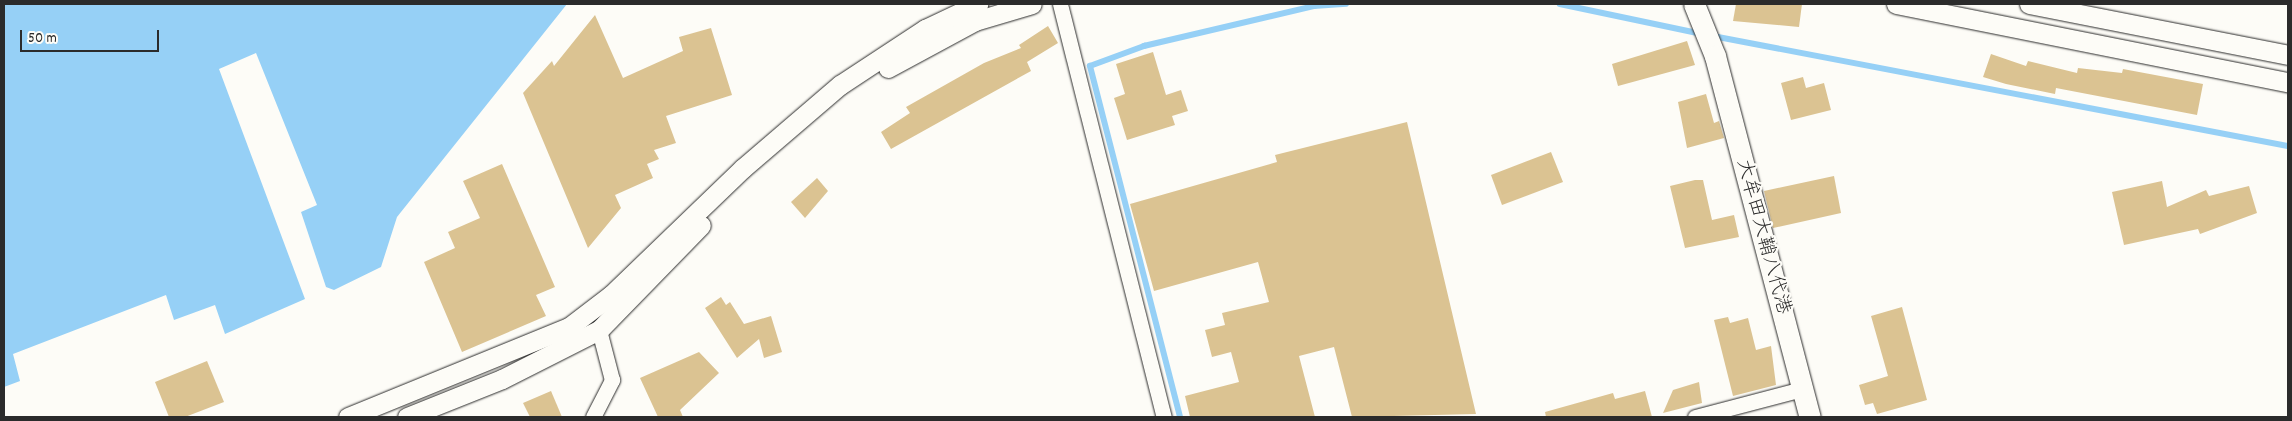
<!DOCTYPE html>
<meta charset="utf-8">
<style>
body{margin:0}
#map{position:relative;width:2292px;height:421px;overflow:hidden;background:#fdfcf7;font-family:Dekko,"Klee One",sans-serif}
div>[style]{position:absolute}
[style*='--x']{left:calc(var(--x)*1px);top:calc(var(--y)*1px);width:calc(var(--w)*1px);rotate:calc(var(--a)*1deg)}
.water>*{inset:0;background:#96d0f6}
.stream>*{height:5.5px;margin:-2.75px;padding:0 2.75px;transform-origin:2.75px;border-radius:2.75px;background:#96d0f6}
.building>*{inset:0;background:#dbc392}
.roads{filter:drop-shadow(0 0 1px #2b2b2b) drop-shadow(0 0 1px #2b2b2b)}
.minor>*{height:15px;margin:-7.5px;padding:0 7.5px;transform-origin:7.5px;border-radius:7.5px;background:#fdfcf7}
.tertiary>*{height:19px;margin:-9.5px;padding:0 9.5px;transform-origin:9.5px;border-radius:9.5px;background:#fdfcf7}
.secondary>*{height:21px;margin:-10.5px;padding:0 10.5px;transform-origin:10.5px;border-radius:10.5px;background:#fdfcf7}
span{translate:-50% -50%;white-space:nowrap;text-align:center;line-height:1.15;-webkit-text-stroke:4.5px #fdfcf7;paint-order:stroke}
.street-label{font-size:20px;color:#2b2b2b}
.frame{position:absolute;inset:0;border:5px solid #2b2b2b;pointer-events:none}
.scale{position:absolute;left:20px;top:30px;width:139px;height:22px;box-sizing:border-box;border:2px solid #2b2b2b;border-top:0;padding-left:6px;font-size:15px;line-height:18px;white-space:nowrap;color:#2b2b2b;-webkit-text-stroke:4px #fdfcf7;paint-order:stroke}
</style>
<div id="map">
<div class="water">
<div style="clip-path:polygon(4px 4px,567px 4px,397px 217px,381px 267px,334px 290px,326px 287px,301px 212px,317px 205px,256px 53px,219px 69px,305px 299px,225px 334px,215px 305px,174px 320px,166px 295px,13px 354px,20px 381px,4px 387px)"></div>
</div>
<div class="stream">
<div style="--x:1560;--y:4;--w:145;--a:11.9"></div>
<div style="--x:1713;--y:36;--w:585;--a:10.83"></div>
<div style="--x:1180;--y:417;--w:362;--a:-104.4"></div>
<div style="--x:1090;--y:66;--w:58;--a:-20.3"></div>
<div style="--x:1144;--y:46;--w:175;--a:-13.2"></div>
<div style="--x:1314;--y:6;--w:32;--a:-4"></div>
</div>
<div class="building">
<div style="clip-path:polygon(1736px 4px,1802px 4px,1799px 27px,1733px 21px)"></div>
<div style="clip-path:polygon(595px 15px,623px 78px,683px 51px,679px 37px,711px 28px,732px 95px,666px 116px,676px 143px,654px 150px,659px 159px,647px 164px,653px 178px,615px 195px,621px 208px,588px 248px,523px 93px,552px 61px,554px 66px)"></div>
<div style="clip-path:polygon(1048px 26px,1058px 43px,1027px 62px,1031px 71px,891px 149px,881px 132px,910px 113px,906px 107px,984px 63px,1021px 48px,1019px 45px)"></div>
<div style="clip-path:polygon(1687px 41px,1695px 65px,1618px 86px,1612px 64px)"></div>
<div style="clip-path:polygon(1153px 52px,1166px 95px,1181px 90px,1188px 111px,1172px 116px,1175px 125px,1127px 140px,1114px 98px,1125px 94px,1116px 64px)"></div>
<div style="clip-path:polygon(1991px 54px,2026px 66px,2028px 61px,2077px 73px,2078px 68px,2122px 73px,2123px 69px,2203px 84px,2197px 115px,2056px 88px,2055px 94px,2006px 84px,1983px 77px)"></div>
<div style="clip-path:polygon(1803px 77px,1806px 88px,1824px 83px,1831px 110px,1791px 120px,1781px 83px)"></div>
<div style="clip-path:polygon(1706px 94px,1714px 123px,1719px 121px,1724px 138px,1687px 148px,1678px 102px)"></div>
<div style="clip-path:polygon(1407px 122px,1476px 414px,1352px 417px,1334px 347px,1299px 356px,1315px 417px,1190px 417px,1185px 396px,1239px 382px,1231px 352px,1212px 357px,1205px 330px,1225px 325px,1222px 313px,1269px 302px,1258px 262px,1154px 291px,1130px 204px,1277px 162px,1275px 155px)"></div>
<div style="clip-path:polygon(1551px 152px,1563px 182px,1502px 205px,1491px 175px)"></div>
<div style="clip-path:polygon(502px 164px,555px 287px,536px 295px,546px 316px,462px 352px,424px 262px,455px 248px,448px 232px,480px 218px,463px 181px)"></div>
<div style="clip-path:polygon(1834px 176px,1841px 213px,1773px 228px,1764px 191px)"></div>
<div style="clip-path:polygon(817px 178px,828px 191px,805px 218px,791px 202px)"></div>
<div style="clip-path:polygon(1695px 180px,1703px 180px,1712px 220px,1734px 215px,1739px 237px,1685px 248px,1670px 186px)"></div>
<div style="clip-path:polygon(2162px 181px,2167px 207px,2206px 190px,2209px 196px,2249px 186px,2257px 213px,2200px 234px,2198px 229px,2124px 245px,2112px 192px)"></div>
<div style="clip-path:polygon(721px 297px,726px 305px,730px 302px,744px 324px,771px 316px,782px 352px,764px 358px,759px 339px,737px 358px,705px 308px)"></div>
<div style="clip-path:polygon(1902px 307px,1927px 400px,1877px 414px,1873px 403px,1865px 405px,1859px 385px,1888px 376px,1871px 316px)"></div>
<div style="clip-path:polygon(1728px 317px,1730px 323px,1748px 318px,1756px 350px,1771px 346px,1776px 385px,1733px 396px,1714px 320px)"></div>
<div style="clip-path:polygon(699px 352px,719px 373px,680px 410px,683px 417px,658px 417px,640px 378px)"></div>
<div style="clip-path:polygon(207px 361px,224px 402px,185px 417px,169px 417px,155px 382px)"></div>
<div style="clip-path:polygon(1699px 382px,1702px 403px,1663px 413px,1673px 390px)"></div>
<div style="clip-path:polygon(551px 391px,562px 417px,530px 417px,523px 403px)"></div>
<div style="clip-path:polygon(1645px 391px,1652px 417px,1546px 417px,1545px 412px,1613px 393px,1615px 399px)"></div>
</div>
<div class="roads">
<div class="minor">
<div style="--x:1060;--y:4;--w:426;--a:75.9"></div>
<div style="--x:593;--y:417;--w:42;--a:-62.8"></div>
<div style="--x:612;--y:380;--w:52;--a:-104.6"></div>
<div style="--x:1695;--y:417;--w:111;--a:-14.7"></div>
</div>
<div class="tertiary">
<div style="--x:1896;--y:4;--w:400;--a:11.3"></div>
<div style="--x:2029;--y:4;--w:264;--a:11.1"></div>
<div style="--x:888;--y:68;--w:99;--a:-28.4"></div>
<div style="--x:975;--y:21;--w:59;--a:-16.6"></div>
<div style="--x:348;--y:417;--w:239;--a:-22.2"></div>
<div style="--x:569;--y:327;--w:53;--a:-37.3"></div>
<div style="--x:611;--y:295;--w:183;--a:-43.9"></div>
<div style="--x:743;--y:168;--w:128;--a:-40.6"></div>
<div style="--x:840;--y:85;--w:102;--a:-33.4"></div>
<div style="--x:925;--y:29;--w:59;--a:-25.3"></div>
<div style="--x:407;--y:417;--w:102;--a:-21.8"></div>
<div style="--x:502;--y:379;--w:109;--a:-26.8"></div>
<div style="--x:599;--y:330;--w:146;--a:-45.8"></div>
</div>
<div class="secondary">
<div style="--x:1694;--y:4;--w:56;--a:68"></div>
<div style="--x:1715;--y:56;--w:373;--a:75.3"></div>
</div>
</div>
<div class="street-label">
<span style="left:1762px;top:237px;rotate:75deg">大牟田大鞘八代港</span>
</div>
<div class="frame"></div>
<div class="scale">50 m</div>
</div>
